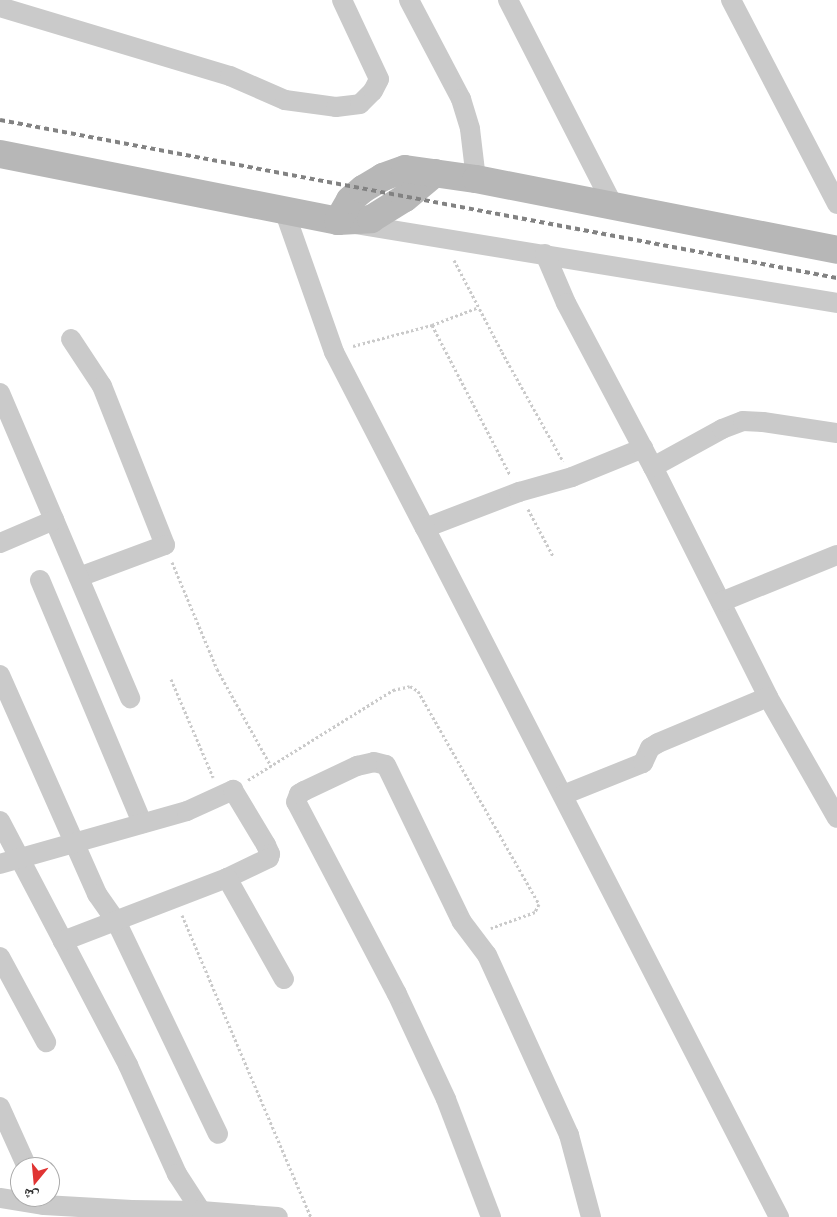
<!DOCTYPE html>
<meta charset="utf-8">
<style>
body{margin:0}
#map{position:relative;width:837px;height:1217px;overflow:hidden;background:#fff;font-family:Commissioner,"Noto Naskh Arabic",sans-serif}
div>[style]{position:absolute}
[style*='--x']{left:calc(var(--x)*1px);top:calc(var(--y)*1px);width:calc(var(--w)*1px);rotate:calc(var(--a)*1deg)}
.path>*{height:3px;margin-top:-1.5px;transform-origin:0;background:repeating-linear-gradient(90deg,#cacaca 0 2.5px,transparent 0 5px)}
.street>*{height:20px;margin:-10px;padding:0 10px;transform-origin:10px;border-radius:10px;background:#cacaca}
.secondary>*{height:28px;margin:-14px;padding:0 14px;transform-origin:14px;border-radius:14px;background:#b7b7b7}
.rail>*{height:4px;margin-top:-2px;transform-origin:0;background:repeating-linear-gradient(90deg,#828282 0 5px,transparent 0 9px)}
span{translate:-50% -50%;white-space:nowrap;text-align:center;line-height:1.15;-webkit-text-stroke:5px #fff;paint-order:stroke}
.north{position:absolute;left:10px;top:1157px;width:50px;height:50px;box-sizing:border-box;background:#fff;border:1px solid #ababab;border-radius:50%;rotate:197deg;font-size:14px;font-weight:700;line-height:20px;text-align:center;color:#2d2d2d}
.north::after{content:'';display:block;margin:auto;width:18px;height:22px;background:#e03433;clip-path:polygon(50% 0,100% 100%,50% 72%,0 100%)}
</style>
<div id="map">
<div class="path">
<div style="--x:454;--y:260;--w:104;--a:62.4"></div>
<div style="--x:502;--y:352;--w:125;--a:60.8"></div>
<div style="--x:432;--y:325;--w:169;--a:62.5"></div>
<div style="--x:353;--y:346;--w:82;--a:-14.9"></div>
<div style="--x:432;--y:325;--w:50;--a:-21"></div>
<div style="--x:528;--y:509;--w:53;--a:62"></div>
<div style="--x:172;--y:562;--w:116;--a:67.2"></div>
<div style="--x:217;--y:669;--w:111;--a:60.9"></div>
<div style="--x:171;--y:679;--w:107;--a:66.8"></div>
<div style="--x:248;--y:780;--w:171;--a:-31.8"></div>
<div style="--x:393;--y:690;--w:17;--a:-13"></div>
<div style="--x:410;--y:686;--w:9;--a:32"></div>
<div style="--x:418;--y:691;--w:245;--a:60.4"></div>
<div style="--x:539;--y:904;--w:9;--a:117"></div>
<div style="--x:535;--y:912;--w:47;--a:160"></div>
<div style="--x:182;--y:915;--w:328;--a:66.9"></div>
</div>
<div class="street">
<div style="--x:409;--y:0;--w:112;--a:62.3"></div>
<div style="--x:461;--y:99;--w:31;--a:73"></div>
<div style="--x:470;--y:129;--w:50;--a:83.2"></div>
<div style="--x:508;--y:0;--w:233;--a:62.9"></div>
<div style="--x:731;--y:0;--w:230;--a:62.5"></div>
<div style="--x:0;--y:7;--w:240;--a:16.7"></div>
<div style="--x:230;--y:76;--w:60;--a:23.6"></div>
<div style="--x:285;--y:100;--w:51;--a:7.8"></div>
<div style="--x:336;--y:107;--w:24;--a:-7"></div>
<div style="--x:360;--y:104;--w:18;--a:-45"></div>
<div style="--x:373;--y:91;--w:13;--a:-63"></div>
<div style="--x:379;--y:79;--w:87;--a:-115.1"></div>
<div style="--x:284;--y:210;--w:151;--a:70.6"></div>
<div style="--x:334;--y:352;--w:198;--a:62.7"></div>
<div style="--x:425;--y:528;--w:101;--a:-21"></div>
<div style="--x:519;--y:492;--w:55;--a:-15.8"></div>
<div style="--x:572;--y:477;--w:77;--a:-22.2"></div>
<div style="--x:355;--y:224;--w:488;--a:9.3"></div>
<div style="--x:545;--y:254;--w:53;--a:66.8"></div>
<div style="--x:566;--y:303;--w:186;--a:62.1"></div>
<div style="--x:653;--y:467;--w:257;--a:63.4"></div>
<div style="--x:768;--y:697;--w:139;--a:60.3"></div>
<div style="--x:71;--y:339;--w:56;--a:56.6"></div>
<div style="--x:102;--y:386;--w:171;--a:68.4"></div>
<div style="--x:165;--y:545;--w:92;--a:159.6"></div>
<div style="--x:0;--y:393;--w:332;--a:66.9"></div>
<div style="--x:653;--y:467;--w:79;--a:-28.8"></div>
<div style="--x:722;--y:429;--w:22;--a:-21"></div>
<div style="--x:743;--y:421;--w:20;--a:3"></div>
<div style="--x:763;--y:422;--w:75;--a:8.5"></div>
<div style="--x:425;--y:528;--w:775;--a:62.81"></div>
<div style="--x:0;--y:543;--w:59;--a:-23.1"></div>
<div style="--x:40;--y:580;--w:264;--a:67.2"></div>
<div style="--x:721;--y:602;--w:125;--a:-22.1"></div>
<div style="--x:0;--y:675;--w:240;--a:66.1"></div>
<div style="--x:97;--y:894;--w:33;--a:55"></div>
<div style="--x:116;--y:921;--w:236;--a:64.4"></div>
<div style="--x:563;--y:795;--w:86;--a:-21.8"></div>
<div style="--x:643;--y:763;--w:17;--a:-65"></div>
<div style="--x:650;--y:748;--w:9;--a:-32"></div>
<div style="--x:658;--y:743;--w:119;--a:-22.7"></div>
<div style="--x:0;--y:821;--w:276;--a:62.3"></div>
<div style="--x:128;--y:1065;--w:120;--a:65.8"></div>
<div style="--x:177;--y:1174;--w:44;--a:57"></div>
<div style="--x:0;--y:864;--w:194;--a:-15.8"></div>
<div style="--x:187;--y:811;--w:51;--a:-24.5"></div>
<div style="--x:233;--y:790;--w:64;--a:59"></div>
<div style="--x:266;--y:845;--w:10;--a:66"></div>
<div style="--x:270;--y:854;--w:4;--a:104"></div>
<div style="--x:269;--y:858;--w:47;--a:154.5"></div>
<div style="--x:227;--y:878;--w:176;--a:159"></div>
<div style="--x:227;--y:878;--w:116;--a:60.6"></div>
<div style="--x:0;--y:957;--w:97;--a:61.6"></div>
<div style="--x:0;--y:1107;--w:66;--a:65.8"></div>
<div style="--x:0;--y:1198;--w:45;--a:9"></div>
<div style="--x:44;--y:1205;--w:88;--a:3.3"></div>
<div style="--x:132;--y:1210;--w:69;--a:0.8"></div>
<div style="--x:201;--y:1211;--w:77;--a:4.5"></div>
<div style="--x:491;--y:1217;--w:126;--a:-110.9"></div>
<div style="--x:446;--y:1099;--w:116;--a:-115"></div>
<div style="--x:397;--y:994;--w:217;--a:-117.7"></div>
<div style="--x:296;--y:802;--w:9;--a:-69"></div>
<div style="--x:299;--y:794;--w:6;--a:-31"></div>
<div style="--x:304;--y:791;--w:59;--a:-25.3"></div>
<div style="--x:357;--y:766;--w:17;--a:-13"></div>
<div style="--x:374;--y:762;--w:12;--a:14"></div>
<div style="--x:386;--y:765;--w:174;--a:64.2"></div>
<div style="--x:462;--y:922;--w:41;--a:52.9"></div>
<div style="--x:487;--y:955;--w:198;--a:65.5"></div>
<div style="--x:569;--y:1135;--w:85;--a:75"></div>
</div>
<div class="secondary">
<div style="--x:0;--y:154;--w:345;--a:11.2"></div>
<div style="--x:338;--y:221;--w:33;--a:-3"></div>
<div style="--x:371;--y:219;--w:40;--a:-32"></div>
<div style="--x:405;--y:198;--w:39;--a:-40"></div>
<div style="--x:338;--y:221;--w:24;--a:-60"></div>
<div style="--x:350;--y:200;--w:17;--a:-40"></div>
<div style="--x:363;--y:189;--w:23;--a:-31"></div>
<div style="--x:383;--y:177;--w:23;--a:-20"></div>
<div style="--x:405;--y:169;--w:72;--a:8"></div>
<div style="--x:476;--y:179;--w:368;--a:11.1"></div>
</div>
<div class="rail">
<div style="--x:0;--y:120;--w:852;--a:10.69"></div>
</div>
<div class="north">ش</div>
</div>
